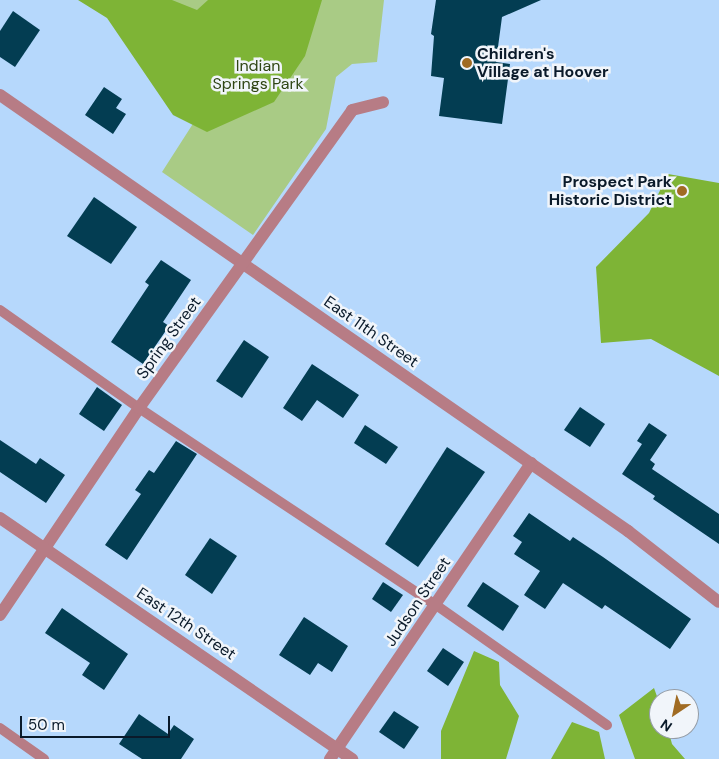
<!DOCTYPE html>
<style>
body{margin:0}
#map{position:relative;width:719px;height:759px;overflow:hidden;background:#b6d8fc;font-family:"DM Sans",sans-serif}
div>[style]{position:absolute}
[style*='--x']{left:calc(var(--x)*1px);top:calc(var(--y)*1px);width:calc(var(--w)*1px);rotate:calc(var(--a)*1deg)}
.green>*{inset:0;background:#a9cb85}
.forest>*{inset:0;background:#7eb436}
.building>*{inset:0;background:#033d52}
.service>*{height:10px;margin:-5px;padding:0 5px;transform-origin:5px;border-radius:5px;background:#b77c85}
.minor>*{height:12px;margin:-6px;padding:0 6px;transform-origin:6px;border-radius:6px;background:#b77c85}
.tertiary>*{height:12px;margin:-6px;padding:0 6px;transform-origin:6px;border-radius:6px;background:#b77c85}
.dots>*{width:14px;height:14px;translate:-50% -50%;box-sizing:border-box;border:2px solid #f1f5fa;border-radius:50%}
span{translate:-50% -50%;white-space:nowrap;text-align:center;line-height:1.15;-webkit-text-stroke:5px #f1f5fa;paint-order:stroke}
.poi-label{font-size:16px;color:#0a1a2a;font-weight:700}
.left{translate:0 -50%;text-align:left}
.right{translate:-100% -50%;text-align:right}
.park-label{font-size:16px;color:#2f4514}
.street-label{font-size:16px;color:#0a1a2a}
.north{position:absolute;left:649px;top:689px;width:50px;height:50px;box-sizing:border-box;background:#f1f5fa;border:1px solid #959da7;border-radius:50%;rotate:214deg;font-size:14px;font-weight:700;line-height:20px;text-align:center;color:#0a1a2a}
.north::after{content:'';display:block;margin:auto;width:18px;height:22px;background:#a06b23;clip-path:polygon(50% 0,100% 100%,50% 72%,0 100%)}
.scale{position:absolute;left:20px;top:716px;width:150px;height:22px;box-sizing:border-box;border:2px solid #0a1a2a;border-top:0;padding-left:6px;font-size:15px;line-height:18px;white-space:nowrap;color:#0a1a2a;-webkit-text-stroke:4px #f1f5fa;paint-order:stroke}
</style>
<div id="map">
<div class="green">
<div style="clip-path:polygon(112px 0,384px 0,377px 62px,352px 64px,336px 77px,326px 129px,253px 235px,162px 172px,196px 119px)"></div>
</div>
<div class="forest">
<div style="clip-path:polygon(78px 0,172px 0,197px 10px,208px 0,322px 0,305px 56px,274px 102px,207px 132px,173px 115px,107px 18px)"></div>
<div style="clip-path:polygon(668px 174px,719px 183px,719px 376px,651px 339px,601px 343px,596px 267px,649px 213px)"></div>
<div style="clip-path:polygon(474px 651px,499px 662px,500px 685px,519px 716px,506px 759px,441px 759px,441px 731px)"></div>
<div style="clip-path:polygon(654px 688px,659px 702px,659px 729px,668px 729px,672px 744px,685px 759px,635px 759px,619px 715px)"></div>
<div style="clip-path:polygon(572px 722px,599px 732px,605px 759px,551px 759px)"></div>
</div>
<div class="building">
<div style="clip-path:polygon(436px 0,541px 0,502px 17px,496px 62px,510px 64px,502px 124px,439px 116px,444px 78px,431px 76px,434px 36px,431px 34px)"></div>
<div style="clip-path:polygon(13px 11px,40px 30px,15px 67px,0 57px,0 31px)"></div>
<div style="clip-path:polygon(104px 87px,122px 99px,116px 108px,126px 114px,113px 134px,85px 115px)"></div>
<div style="clip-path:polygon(94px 197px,137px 227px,111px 264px,67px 236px)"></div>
<div style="clip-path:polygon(161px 260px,191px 280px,163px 322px,169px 326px,143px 364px,111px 342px,149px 285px,145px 282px)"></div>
<div style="clip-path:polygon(244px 340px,269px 357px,242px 398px,216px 381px)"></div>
<div style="clip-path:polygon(312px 364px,359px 395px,343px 418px,317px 400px,302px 421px,283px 408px)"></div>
<div style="clip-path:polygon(97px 387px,122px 405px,104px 431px,79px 414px)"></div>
<div style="clip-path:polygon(580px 407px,605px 424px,590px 447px,564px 430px)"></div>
<div style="clip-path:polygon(649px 423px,667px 435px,650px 460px,655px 464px,652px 469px,719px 514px,719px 544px,653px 499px,655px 496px,622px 474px,642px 444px,637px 441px)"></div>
<div style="clip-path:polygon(365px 425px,398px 447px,386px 464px,354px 443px)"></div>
<div style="clip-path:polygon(0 440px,36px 464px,40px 458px,65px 475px,46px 503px,0 472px)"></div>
<div style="clip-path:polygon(176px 441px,197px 454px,127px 560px,105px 545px,141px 494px,135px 490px,149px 470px,154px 473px)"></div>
<div style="clip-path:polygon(447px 447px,485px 472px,418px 567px,385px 544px)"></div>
<div style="clip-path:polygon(529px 513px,570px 541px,573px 537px,603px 557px,691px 619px,670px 649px,605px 605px,602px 609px,563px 583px,545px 609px,524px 595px,540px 571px,514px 554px,522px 542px,513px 536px)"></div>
<div style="clip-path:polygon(210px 538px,237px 556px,212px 594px,185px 575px)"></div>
<div style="clip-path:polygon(383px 582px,403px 595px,391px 612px,372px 599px)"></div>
<div style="clip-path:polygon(483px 582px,519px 606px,503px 631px,467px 606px)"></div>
<div style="clip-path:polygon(62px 608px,128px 654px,104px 690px,82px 675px,90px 663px,45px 633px)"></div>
<div style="clip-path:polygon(304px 617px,348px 646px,332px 672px,318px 663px,310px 675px,279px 655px)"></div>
<div style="clip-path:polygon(443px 648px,464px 662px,448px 686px,427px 671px)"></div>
<div style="clip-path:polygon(394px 711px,419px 727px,404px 749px,379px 732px)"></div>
<div style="clip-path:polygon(139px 714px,168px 734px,174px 725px,194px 739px,181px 759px,142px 759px,119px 744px)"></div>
</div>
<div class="service">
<div style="--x:0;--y:310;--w:170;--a:35.2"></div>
<div style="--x:139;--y:408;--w:356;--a:33.6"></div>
<div style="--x:436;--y:605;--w:209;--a:35.1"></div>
<div style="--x:0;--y:728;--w:54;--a:35.2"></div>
</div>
<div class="minor">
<div style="--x:0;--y:95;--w:765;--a:34.77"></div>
<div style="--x:628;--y:531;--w:115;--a:38"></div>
<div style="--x:0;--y:615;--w:249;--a:-56.1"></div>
<div style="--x:139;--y:408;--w:366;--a:-54.4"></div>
<div style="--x:352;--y:110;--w:32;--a:-14"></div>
<div style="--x:330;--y:759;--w:358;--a:-55.8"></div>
</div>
<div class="tertiary">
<div style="--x:0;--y:518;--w:427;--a:34.4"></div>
</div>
<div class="dots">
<div style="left:467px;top:63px;background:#a06b23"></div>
<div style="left:682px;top:191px;background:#a06b23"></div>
</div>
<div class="poi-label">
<span class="left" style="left:477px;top:63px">Children's<br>Village at Hoover</span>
<span class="right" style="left:672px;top:191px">Prospect Park<br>Historic District</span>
</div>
<div class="park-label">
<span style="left:258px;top:75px">Indian<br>Springs Park</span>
</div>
<div class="street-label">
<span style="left:371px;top:332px;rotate:35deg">East 11th Street</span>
<span style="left:169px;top:338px;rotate:-54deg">Spring Street</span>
<span style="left:418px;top:602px;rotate:-56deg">Judson Street</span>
<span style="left:186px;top:624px;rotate:34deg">East 12th Street</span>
</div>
<div class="north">N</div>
<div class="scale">50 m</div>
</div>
